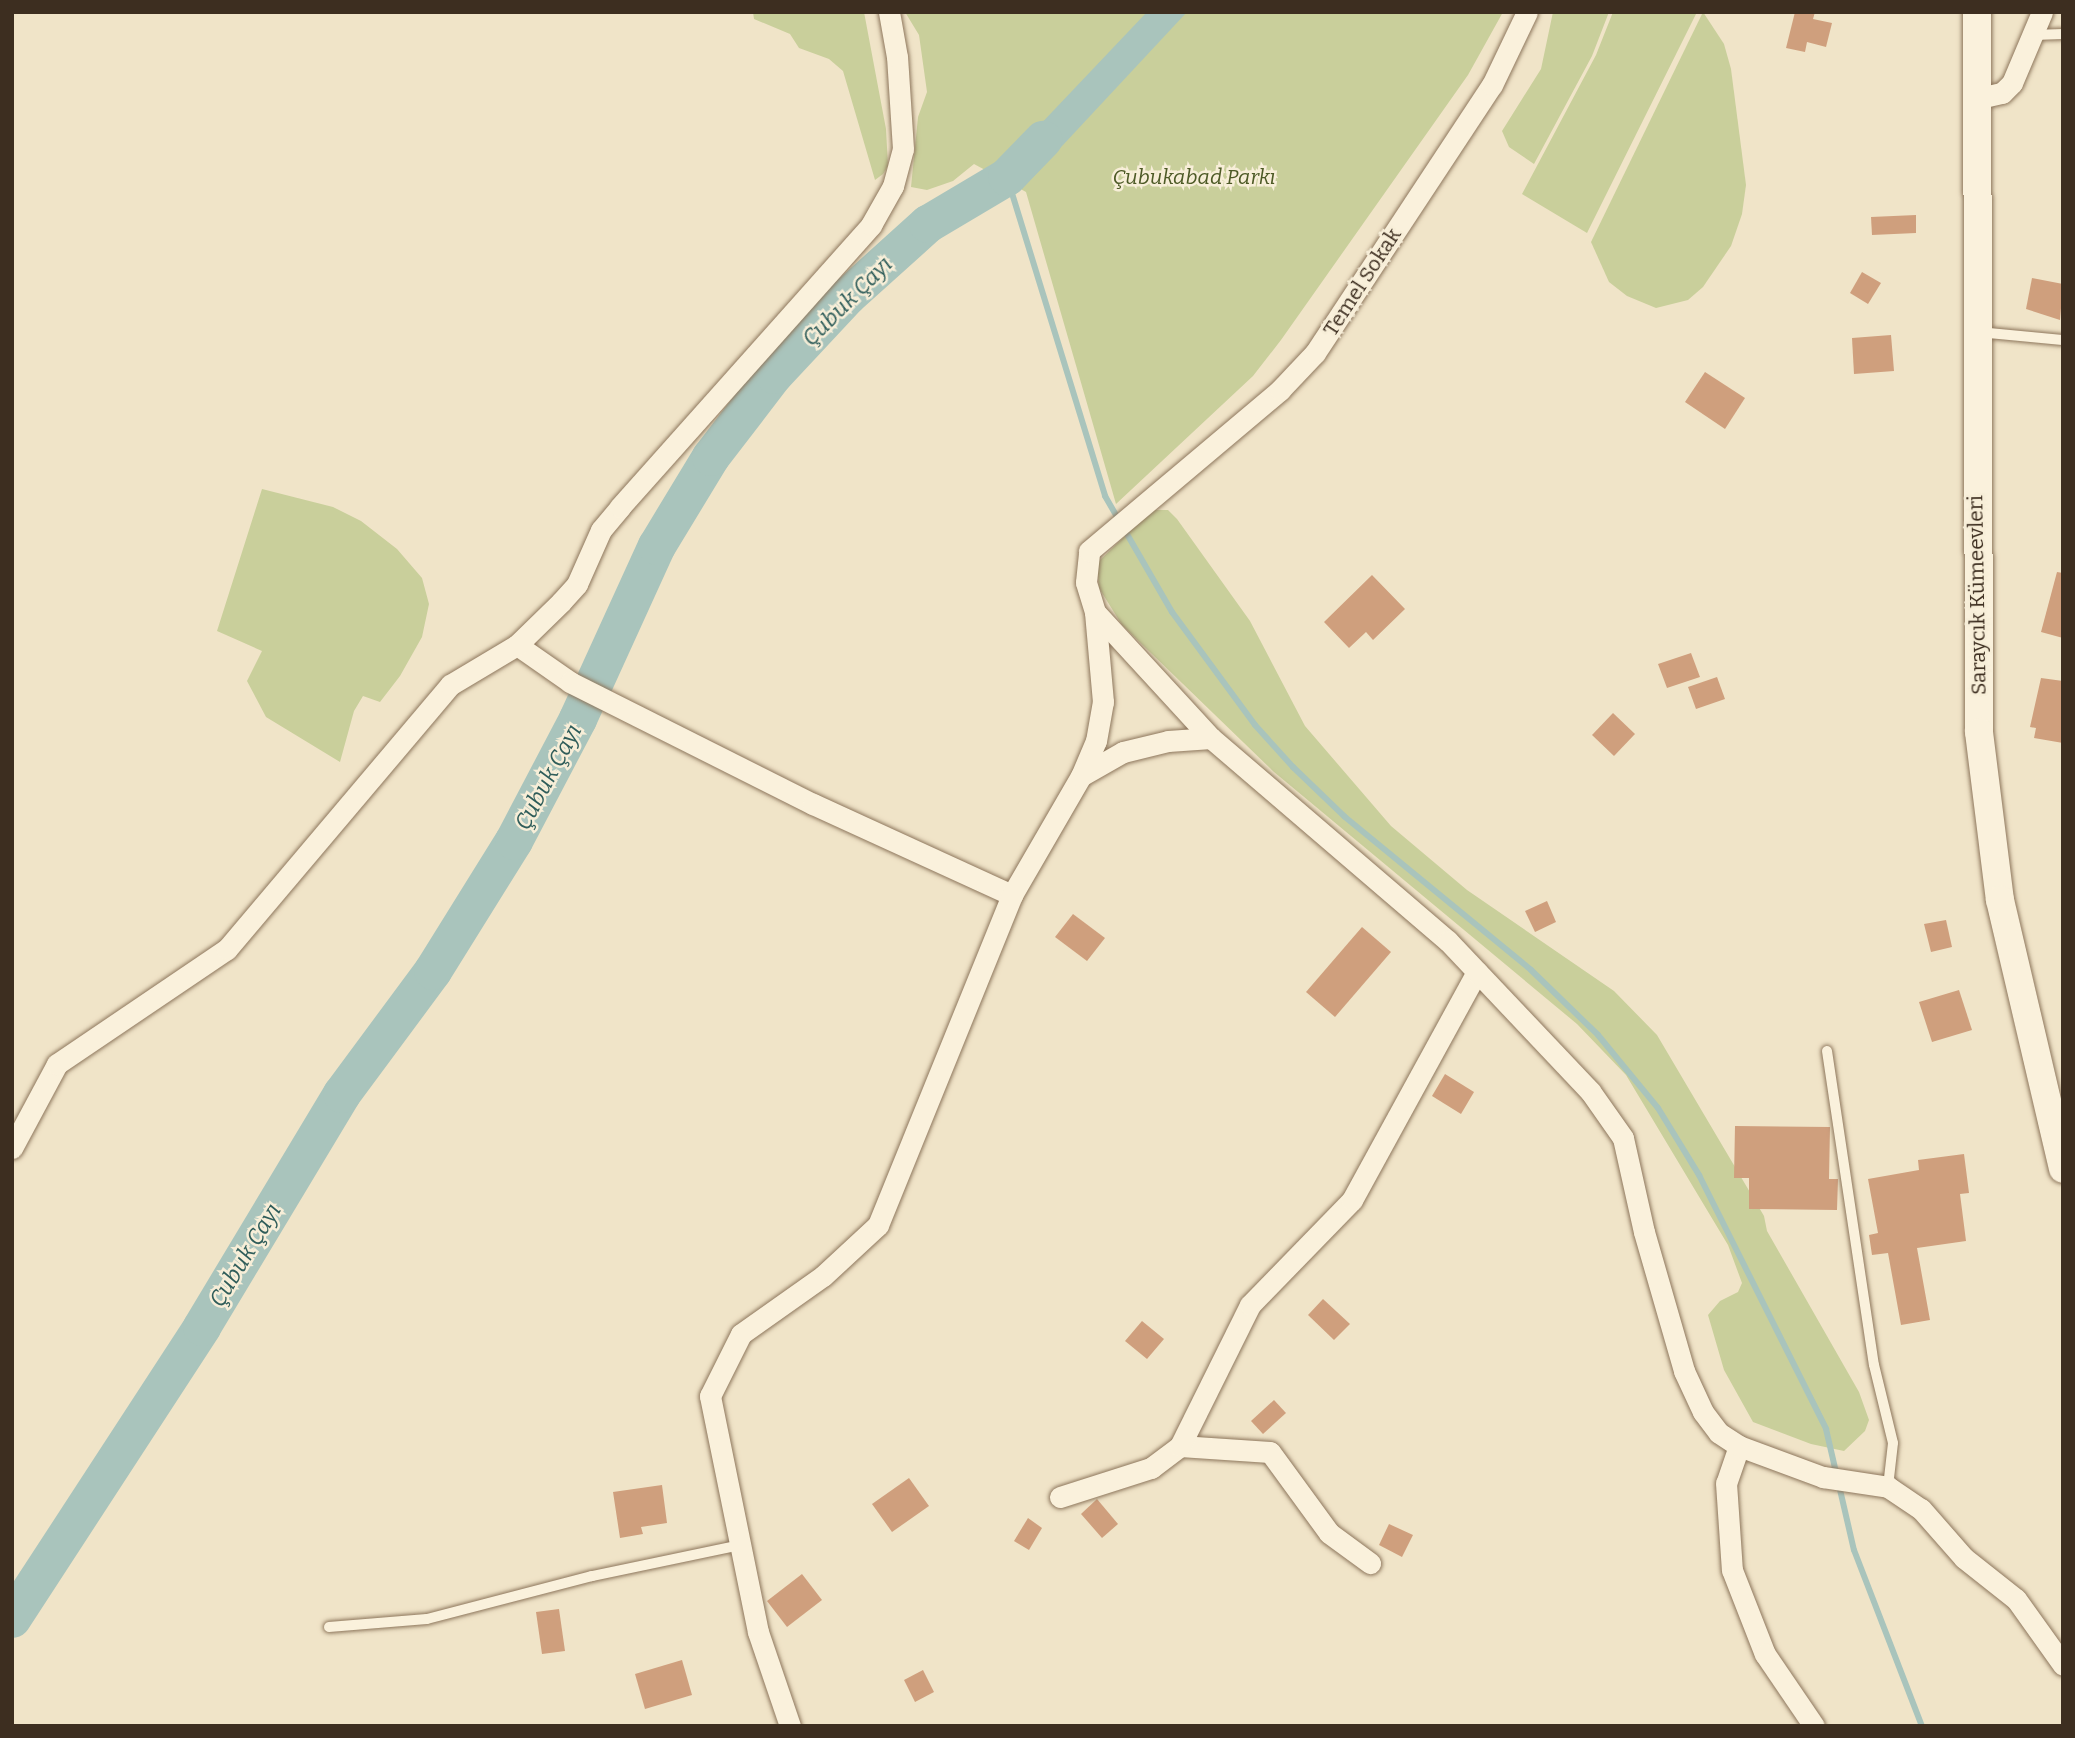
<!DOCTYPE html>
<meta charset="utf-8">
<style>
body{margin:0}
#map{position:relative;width:2075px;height:1738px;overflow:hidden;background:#f0e4c8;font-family:Bitter,serif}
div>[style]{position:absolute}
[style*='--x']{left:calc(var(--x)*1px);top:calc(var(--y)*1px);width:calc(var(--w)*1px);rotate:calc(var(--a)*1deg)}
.green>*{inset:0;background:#c9cf9b}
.water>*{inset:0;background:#a9c4bc}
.stream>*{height:6px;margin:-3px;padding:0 3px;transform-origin:3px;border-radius:3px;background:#a9c4bc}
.river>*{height:38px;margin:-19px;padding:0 19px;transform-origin:19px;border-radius:19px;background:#a9c4bc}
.building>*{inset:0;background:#cf9f7d}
.roads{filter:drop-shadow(0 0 2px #8d765c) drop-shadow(0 0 2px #8d765c)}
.lane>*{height:10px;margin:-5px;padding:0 5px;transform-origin:5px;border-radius:5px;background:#faf1dc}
.street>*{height:21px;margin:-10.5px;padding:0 10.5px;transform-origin:10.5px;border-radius:10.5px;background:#faf1dc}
.secondary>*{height:28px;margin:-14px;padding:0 14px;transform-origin:14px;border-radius:14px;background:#faf1dc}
span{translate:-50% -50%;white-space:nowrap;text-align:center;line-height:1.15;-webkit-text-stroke:5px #f7eed8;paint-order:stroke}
.park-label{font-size:21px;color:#4d5a26;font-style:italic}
.street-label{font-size:21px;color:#3d2e20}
.water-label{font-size:23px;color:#2f5d5a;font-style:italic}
.frame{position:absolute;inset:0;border:14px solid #3d2e20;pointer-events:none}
</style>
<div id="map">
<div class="green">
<div style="clip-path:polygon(753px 12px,864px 12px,886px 129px,888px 166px,883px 174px,875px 180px,843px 71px,829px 59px,799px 48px,790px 34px,754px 19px)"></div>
<div style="clip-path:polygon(905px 12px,1503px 12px,1468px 75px,1281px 340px,1253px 376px,1116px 504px,1026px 192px,974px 164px,953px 181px,927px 190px,911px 187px,918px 117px,927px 92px,919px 35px)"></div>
<div style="clip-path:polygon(1553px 12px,1609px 12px,1592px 56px,1534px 164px,1509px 147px,1502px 131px,1541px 69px)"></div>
<div style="clip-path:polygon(1613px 12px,1697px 12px,1587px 233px,1522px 194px,1596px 55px)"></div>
<div style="clip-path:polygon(1703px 12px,1724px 44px,1731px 69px,1746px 185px,1742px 214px,1731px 246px,1703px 287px,1688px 300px,1656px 308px,1627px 296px,1609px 282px,1591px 242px)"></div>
<div style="clip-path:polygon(262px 489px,333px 507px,361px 521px,397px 549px,422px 578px,429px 604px,422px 637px,400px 676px,380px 702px,363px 696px,354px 711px,340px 762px,266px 717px,247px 681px,262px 651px,217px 631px)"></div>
<div style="clip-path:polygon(1152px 510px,1168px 510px,1177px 519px,1250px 621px,1305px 726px,1391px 826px,1467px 890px,1614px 991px,1657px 1035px,1764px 1216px,1767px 1231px,1859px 1392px,1869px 1420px,1865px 1431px,1844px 1451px,1811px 1444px,1753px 1422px,1724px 1370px,1708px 1315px,1720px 1301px,1738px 1292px,1742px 1283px,1728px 1245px,1626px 1075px,1577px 1024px,1274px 772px,1122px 625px,1099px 588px,1097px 563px)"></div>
</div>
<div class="water">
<div style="clip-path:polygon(1147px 12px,1187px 12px,1022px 189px,997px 170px)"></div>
</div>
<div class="stream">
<div style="--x:1007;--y:177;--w:334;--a:72.9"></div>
<div style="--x:1105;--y:496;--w:134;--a:60"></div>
<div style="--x:1172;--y:612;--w:140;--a:53.7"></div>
<div style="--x:1255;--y:725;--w:57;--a:47.9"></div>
<div style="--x:1293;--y:767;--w:72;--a:43.9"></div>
<div style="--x:1345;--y:817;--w:241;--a:39.4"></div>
<div style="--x:1531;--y:970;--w:93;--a:44.1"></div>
<div style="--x:1598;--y:1035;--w:94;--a:50.6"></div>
<div style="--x:1658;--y:1108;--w:79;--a:58.5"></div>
<div style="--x:1699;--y:1175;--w:284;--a:63.4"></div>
<div style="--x:1826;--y:1429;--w:124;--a:77"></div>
<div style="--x:1854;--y:1550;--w:189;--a:68.9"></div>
</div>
<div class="river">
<div style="--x:12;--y:1619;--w:348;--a:-56.9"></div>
<div style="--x:202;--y:1327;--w:272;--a:-59"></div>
<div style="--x:342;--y:1094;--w:153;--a:-53.5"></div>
<div style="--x:433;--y:971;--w:153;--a:-58.1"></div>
<div style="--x:514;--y:841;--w:138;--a:-62.3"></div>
<div style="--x:578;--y:719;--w:190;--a:-65.5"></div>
<div style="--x:657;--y:546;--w:104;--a:-58.8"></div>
<div style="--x:711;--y:457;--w:103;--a:-52.5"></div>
<div style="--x:774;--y:375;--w:108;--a:-46.9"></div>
<div style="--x:848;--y:296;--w:108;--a:-42"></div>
<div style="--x:928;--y:224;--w:92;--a:-30.7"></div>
<div style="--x:1007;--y:177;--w:52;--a:-45.8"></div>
</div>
<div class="building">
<div style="clip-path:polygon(1795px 12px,1815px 12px,1813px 19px,1832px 23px,1826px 47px,1807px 42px,1805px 52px,1786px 48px)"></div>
<div style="clip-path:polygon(1916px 215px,1916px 233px,1872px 235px,1871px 217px)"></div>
<div style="clip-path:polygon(1862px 272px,1881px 283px,1868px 304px,1850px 293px)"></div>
<div style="clip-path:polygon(2032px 278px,2063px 284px,2060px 320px,2026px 309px)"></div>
<div style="clip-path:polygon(1891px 335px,1894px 371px,1854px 374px,1852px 338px)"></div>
<div style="clip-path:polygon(1705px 372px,1745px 398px,1725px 429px,1685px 402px)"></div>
<div style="clip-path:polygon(2057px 572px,2063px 573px,2063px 638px,2041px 632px)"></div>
<div style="clip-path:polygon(1372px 575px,1405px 609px,1373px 640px,1366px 632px,1349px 648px,1324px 622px)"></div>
<div style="clip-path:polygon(1691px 653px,1700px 677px,1667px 688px,1658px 664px)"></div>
<div style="clip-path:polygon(1717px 677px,1725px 699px,1696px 709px,1688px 687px)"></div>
<div style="clip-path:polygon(2041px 678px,2063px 681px,2063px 743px,2034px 738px,2036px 728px,2030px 727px)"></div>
<div style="clip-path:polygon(1613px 713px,1635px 734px,1614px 756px,1592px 735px)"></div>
<div style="clip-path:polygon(1547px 901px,1556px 922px,1535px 932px,1525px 911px)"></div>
<div style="clip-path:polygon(1073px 914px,1105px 938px,1087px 961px,1055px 937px)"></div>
<div style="clip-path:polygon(1946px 920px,1952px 947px,1931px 952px,1924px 924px)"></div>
<div style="clip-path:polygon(1362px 927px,1391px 952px,1335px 1017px,1306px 992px)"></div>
<div style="clip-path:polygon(1959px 990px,1972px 1030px,1932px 1042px,1919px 1002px)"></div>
<div style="clip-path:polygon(1445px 1074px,1474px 1092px,1461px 1114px,1432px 1096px)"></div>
<div style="clip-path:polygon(1735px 1126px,1830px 1127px,1829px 1179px,1838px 1179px,1837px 1210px,1749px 1209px,1749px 1178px,1734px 1178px)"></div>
<div style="clip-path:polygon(1964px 1154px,1969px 1193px,1960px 1194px,1966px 1241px,1917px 1248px,1930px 1320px,1901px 1325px,1888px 1253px,1872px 1255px,1869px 1235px,1878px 1233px,1868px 1179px,1919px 1170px,1918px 1160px)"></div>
<div style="clip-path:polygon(1323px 1299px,1350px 1324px,1334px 1340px,1308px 1315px)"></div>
<div style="clip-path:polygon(1142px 1321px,1164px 1339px,1147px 1359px,1125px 1341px)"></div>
<div style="clip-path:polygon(1274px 1400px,1286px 1413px,1263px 1434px,1251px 1421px)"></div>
<div style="clip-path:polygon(909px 1478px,929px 1506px,892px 1532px,872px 1504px)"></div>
<div style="clip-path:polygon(662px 1485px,667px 1523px,641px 1527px,643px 1534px,620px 1538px,613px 1492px)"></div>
<div style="clip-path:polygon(1097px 1499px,1118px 1524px,1102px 1538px,1081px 1514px)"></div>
<div style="clip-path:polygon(1028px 1518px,1042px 1528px,1029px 1550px,1014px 1541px)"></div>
<div style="clip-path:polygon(1389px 1524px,1413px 1535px,1402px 1557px,1379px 1545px)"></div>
<div style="clip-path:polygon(802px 1574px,822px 1600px,787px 1627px,767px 1601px)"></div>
<div style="clip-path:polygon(559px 1609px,565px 1651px,542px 1654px,536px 1612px)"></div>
<div style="clip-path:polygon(682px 1660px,692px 1695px,645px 1709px,635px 1674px)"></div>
<div style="clip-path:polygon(923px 1670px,934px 1692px,915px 1702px,904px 1680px)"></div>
</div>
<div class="roads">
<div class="lane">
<div style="--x:2033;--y:35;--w:30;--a:-2"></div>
<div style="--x:1978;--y:332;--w:85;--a:5.4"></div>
<div style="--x:1827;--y:1051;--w:317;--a:81.5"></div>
<div style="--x:1874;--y:1365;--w:80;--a:76.3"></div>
<div style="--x:1893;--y:1443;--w:44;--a:96.5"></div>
<div style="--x:329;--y:1627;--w:98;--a:-4.7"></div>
<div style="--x:427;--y:1619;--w:171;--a:-14.6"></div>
<div style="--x:592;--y:1576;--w:151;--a:-11.8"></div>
</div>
<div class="street">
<div style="--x:1975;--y:99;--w:28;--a:-13"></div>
<div style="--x:2002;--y:93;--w:14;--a:-45"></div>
<div style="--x:2012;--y:83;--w:77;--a:-67.1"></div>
<div style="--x:1095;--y:612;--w:31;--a:-107"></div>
<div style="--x:1086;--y:582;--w:31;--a:-84"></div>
<div style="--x:1089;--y:551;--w:250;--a:-40.1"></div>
<div style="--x:1280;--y:390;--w:51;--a:-46.6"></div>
<div style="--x:1315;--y:353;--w:321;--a:-56.6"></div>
<div style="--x:1492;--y:85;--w:81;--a:-64.4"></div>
<div style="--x:517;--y:645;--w:65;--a:34.9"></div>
<div style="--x:570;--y:682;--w:272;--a:26.7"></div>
<div style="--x:813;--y:804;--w:219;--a:24.6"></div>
<div style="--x:1081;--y:776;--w:38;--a:-67"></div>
<div style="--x:1096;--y:741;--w:40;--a:-80"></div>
<div style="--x:1103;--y:702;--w:90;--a:-95.1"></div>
<div style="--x:1095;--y:612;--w:171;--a:47.4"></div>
<div style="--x:12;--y:1148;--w:95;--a:-61.8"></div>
<div style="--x:57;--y:1064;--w:205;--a:-34.1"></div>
<div style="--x:227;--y:949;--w:346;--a:-49.8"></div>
<div style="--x:450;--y:685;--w:78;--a:-30.8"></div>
<div style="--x:517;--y:645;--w:62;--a:-44.3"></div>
<div style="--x:561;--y:602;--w:24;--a:-48"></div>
<div style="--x:577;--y:584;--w:59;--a:-66"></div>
<div style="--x:601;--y:530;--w:30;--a:-50"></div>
<div style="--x:620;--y:507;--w:378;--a:-48.3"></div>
<div style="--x:871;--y:225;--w:45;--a:-60.6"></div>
<div style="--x:893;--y:186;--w:38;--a:-75"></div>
<div style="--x:903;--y:149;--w:92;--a:-93.7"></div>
<div style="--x:897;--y:57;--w:46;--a:-100.1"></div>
<div style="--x:1180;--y:1446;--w:90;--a:3.8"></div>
<div style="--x:1270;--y:1452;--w:100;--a:53.9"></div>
<div style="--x:1329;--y:1533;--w:51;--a:36.2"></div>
<div style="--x:1739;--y:1446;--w:39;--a:109"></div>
<div style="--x:1726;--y:1483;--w:87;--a:86.1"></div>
<div style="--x:1732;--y:1570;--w:90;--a:68.6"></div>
<div style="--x:1765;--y:1654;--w:87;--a:55.8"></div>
<div style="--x:1060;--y:1497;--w:96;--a:-17.7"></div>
<div style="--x:1151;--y:1468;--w:36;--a:-37"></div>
<div style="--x:1180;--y:1446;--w:157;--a:-63.6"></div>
<div style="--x:1250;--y:1305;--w:146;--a:-45.8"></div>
<div style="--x:1352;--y:1200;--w:260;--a:-61.3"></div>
<div style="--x:790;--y:1726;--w:99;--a:-108.8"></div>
<div style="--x:758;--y:1632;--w:241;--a:-101.5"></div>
<div style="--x:710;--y:1396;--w:69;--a:-63.4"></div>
<div style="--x:741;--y:1334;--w:100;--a:-35.3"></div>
<div style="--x:823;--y:1276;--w:75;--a:-42.8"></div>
<div style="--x:878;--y:1225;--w:356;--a:-67.9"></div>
<div style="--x:1012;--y:895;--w:138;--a:-59.9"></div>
<div style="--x:1081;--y:776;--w:48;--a:-29.7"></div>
<div style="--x:1123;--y:752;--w:46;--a:-13.7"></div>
<div style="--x:1168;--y:741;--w:43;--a:-4"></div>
<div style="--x:1211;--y:738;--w:312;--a:40.6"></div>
<div style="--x:1448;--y:941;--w:207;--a:46.6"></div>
<div style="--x:1590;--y:1091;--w:57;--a:54.9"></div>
<div style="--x:1623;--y:1138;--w:96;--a:77.4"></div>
<div style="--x:1644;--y:1232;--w:145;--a:73.9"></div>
<div style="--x:1684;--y:1371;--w:45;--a:65.1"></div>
<div style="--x:1703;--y:1412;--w:26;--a:53"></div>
<div style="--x:1719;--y:1433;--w:24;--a:33"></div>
<div style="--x:1739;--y:1446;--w:90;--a:20.3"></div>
<div style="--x:1823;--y:1477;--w:66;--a:8.7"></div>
<div style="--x:1888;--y:1487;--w:40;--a:34"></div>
<div style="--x:1921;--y:1509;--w:65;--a:48.7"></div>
<div style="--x:1964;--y:1558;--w:66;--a:38.3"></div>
<div style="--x:2016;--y:1599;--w:81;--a:54.5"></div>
</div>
<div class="secondary">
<div style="--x:1977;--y:12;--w:720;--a:89.84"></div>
<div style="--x:1979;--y:732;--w:169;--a:82.9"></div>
<div style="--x:2000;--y:900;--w:276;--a:76.8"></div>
</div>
</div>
<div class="park-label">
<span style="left:1194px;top:177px">Çubukabad Parkı</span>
</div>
<div class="street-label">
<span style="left:1362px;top:282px;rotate:-57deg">Temel Sokak</span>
<span style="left:1977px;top:595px;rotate:-91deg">Saraycık Kümeevleri</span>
</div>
<div class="water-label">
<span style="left:847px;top:301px;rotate:-45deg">Çubuk Çayı</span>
<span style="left:548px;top:777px;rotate:-62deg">Çubuk Çayı</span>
<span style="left:245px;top:1255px;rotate:-59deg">Çubuk Çayı</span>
</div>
<div class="frame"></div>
</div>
